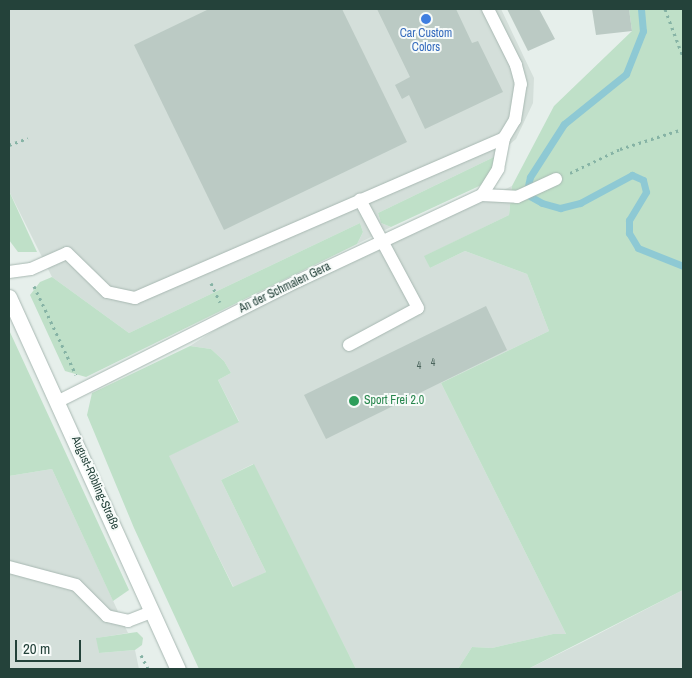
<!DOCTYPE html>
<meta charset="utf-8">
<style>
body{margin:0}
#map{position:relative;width:692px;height:678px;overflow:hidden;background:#e6efeb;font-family:"Archivo Narrow",sans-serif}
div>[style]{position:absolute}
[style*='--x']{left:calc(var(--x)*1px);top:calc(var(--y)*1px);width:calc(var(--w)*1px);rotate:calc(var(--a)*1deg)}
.built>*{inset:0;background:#d4dfda}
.green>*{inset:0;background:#bfe0c8}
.stream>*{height:7px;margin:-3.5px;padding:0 3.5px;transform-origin:3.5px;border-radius:3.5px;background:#8ec9d4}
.building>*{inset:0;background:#bbcac4}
.path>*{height:3px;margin-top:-1.5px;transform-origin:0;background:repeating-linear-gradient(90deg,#86b3a5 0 2.5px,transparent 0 6.5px)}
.roads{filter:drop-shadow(0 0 1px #a8b8b2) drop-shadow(0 0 1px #a8b8b2)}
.service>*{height:12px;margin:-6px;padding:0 6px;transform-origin:6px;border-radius:6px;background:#fff}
.tertiary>*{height:15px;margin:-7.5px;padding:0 7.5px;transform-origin:7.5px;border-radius:7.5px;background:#fff}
.dots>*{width:14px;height:14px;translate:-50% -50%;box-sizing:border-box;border:2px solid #f7fbf9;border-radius:50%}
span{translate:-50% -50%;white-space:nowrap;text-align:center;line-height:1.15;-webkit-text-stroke:4px #f7fbf9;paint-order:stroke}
.number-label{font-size:10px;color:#4a645c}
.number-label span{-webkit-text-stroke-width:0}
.shop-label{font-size:12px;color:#366cbe}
.street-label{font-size:12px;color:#24423a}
.leisure-label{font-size:12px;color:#27864d}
.left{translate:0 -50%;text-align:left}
.frame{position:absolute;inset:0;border:10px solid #24423a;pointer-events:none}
.scale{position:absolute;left:15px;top:640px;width:66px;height:22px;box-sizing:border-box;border:2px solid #24423a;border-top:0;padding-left:6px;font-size:15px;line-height:18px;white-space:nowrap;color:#24423a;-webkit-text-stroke:4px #f7fbf9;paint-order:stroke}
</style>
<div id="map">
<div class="built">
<div style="clip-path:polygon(9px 9px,501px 9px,534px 78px,533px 103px,516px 139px,496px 156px,378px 213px,381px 223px,391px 227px,357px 244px,363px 232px,360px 223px,129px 333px,52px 277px,9px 191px)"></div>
<div style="clip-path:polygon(512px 186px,509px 215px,425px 256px,430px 268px,465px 251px,527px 274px,549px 331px,441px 383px,566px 634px,553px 634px,492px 648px,472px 647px,458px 669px,356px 669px,253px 464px,221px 480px,266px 572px,234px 588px,168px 456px,239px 421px,218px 380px,231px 373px,224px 361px,211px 349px,190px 346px,235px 317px,315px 277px)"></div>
<div style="clip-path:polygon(52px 469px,128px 633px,97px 638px,99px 653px,135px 650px,139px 669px,9px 669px,9px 476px)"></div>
<div style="clip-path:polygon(683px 590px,683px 669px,528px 669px,583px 642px)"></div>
</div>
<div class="green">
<div style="clip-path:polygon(629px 9px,683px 9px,683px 590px,528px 669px,458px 669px,472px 647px,492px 648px,553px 634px,566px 634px,441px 383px,549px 331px,527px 274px,465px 251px,430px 268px,424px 256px,509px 215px,512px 186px,554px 106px,632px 31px)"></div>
<div style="clip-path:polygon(496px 156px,490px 181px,391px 227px,381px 223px,378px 213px)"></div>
<div style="clip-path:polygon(9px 191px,37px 252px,18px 252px,9px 240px)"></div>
<div style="clip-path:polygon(360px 223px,363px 232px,357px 244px,86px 377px,65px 371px,30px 295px,40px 282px,52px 277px,129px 333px)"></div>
<div style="clip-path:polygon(9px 330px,129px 590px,113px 601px,52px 469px,9px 476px)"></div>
<div style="clip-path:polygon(190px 346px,211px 349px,224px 361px,231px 373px,218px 380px,239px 422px,169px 456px,233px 587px,266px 572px,221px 480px,254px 464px,356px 669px,199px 669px,134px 528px,87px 415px,92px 393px)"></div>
<div style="clip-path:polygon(137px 632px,143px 638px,142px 645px,135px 650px,99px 653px,96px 638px)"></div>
</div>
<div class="stream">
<div style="--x:641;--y:9;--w:22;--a:85"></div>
<div style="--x:643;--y:31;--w:46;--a:111.6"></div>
<div style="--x:626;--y:74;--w:80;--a:141.1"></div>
<div style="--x:564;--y:124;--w:63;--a:122.7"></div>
<div style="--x:530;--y:177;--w:17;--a:103"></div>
<div style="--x:526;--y:194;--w:18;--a:29"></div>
<div style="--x:542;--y:203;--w:19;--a:16"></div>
<div style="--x:560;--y:208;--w:21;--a:-14"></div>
<div style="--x:580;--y:203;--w:59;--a:-28.3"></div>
<div style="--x:632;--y:175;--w:12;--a:24"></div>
<div style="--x:643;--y:180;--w:12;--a:76"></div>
<div style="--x:646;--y:192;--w:33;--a:121"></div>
<div style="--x:629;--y:220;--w:13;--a:90"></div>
<div style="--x:629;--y:233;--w:17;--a:59"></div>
<div style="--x:638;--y:248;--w:48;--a:21.8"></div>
</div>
<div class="building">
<div style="clip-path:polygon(209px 9px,342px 9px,407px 142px,224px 230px,134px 45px)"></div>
<div style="clip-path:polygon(377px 9px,456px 9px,472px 43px,478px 41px,503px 92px,425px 129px,409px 95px,402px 99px,395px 85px,410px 77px)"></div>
<div style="clip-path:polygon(507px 9px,539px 9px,555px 39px,528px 51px)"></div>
<div style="clip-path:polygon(592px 9px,629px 9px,632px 31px,596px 35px)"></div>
<div style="clip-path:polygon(486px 306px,507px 350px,326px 439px,304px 395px)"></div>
</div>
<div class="path">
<div style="--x:665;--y:9;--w:51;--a:69.4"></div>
<div style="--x:9;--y:145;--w:20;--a:-20"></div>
<div style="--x:570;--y:173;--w:55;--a:-25.6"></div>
<div style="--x:620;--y:149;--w:66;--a:-17.6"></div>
<div style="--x:211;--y:283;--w:21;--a:65"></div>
<div style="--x:34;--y:286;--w:98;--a:64.7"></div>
<div style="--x:141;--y:655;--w:16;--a:63"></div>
</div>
<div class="roads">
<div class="service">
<div style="--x:482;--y:195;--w:31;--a:-58"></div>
<div style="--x:498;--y:169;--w:32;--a:-79"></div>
<div style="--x:9;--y:272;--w:22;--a:-8"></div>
<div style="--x:31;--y:269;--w:39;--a:-24"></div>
<div style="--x:67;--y:253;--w:56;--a:44.3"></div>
<div style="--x:107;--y:292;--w:29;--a:12"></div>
<div style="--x:135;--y:298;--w:402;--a:-23.4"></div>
<div style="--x:504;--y:138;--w:21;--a:-59"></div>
<div style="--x:515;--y:120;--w:36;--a:-81"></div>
<div style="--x:521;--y:84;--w:20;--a:-105"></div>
<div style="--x:516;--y:65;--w:63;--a:-116.6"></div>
<div style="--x:349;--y:345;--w:78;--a:-28.2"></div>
<div style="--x:418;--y:308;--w:123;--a:-118.2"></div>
<div style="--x:59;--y:401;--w:267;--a:-26.7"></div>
<div style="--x:298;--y:281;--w:203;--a:-25.1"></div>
<div style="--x:482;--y:195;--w:35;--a:3"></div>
<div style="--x:517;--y:197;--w:43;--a:-24.8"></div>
<div style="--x:9;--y:567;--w:69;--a:15"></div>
<div style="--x:76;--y:585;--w:44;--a:45"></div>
<div style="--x:107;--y:616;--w:22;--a:13"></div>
<div style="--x:128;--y:621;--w:26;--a:-21"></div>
</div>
<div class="tertiary">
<div style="--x:9;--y:297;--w:409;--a:65.6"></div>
</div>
</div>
<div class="dots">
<div style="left:426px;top:19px;background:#3f7fe0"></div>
<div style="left:354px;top:401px;background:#2e9e5b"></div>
</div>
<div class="number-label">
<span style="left:433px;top:363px">4</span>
<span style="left:419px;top:366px">4</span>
</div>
<div class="shop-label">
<span style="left:426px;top:41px">Car Custom<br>Colors</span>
</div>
<div class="street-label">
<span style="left:285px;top:288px;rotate:-26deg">An der Schmalen Gera</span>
<span style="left:95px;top:483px;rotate:66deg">August-Röbling-Straße</span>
</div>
<div class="leisure-label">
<span class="left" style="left:364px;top:401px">Sport Frei 2.0</span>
</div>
<div class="frame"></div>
<div class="scale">20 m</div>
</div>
